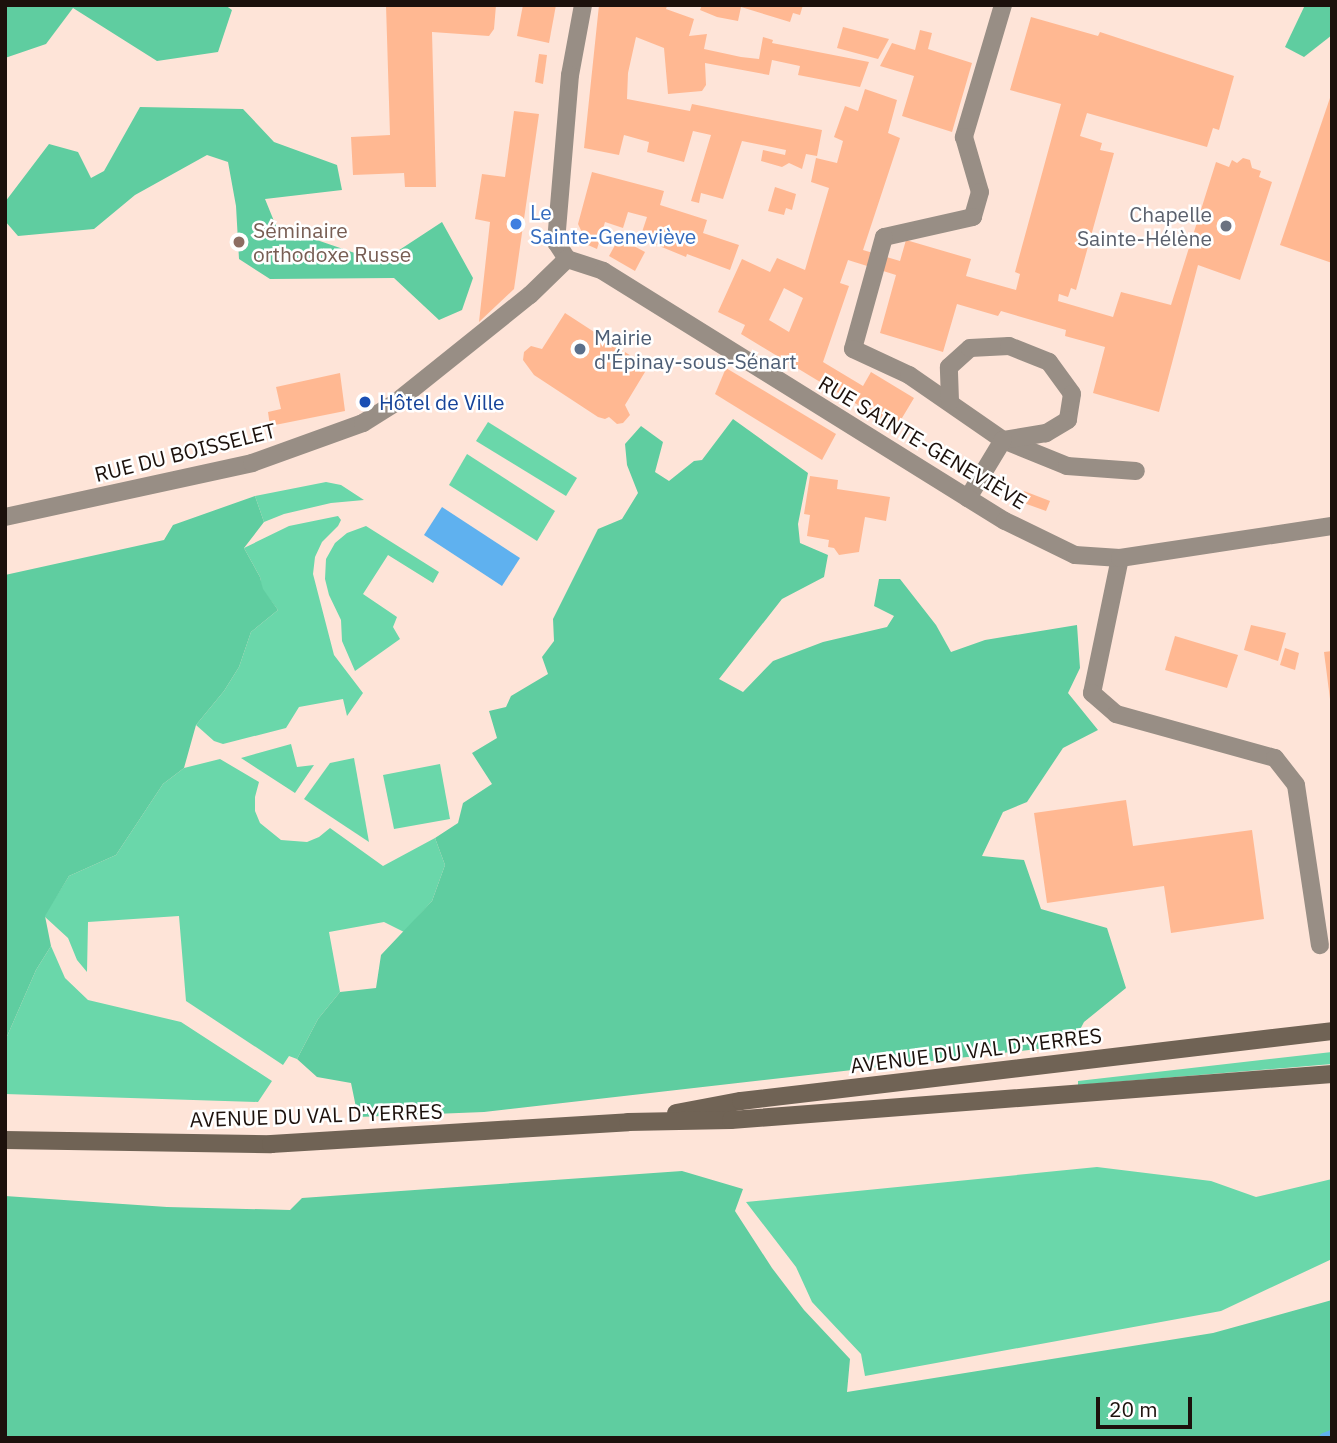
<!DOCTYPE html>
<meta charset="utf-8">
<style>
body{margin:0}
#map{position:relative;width:1337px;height:1443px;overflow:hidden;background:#fee4d8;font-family:"IBM Plex Sans",sans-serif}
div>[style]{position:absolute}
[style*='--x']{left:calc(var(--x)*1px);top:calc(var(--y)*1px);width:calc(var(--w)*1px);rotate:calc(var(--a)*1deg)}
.green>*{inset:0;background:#6ad7aa}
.forest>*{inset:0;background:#5fcda0}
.water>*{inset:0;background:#5fb1ef}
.stream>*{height:10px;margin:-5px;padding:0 5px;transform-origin:5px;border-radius:5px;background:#5fb1ef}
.building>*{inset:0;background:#ffb892}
.lane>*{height:18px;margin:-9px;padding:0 9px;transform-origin:9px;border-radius:9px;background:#988e85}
.street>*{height:18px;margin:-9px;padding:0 9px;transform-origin:9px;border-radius:9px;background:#988e85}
.secondary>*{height:18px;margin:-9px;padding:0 9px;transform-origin:9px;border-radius:9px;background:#706355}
.dots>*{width:19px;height:19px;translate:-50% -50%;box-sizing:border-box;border:4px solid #fff;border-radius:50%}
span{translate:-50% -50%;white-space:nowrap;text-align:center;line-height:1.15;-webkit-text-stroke:5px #fff;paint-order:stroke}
.shop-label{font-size:21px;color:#366cbe}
.left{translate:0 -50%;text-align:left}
.worship-label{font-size:21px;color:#5b616d}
.right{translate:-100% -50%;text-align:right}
.education-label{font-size:21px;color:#785e54}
.service-label{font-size:21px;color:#4e5e75}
.transit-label{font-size:21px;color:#164399}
.street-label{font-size:21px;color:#1c110c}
.frame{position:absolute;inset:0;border:7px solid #1c110c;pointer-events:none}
.scale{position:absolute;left:1096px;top:1397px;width:96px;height:32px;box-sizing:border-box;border:4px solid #1c110c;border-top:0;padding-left:9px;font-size:21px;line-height:24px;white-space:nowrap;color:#1c110c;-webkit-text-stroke:5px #fff;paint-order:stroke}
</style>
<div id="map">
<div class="green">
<div style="clip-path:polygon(488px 422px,577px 478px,566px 496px,476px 441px)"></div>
<div style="clip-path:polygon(467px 454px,555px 511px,537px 541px,449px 485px)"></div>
<div style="clip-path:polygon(326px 482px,341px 485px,364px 500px,331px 503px,284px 514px,264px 522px,255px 496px)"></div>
<div style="clip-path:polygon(338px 516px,341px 520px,338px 526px,322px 542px,315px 557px,313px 574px,334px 655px,363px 693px,347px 716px,343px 699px,299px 707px,286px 728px,223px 744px,214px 741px,196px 725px,224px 691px,239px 667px,251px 632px,278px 610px,262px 589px,260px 577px,244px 548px,289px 526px)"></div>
<div style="clip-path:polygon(366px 526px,439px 572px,433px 583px,388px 555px,363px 594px,397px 617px,393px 627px,400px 639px,355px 671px,342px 641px,341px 620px,329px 595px,325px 579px,326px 559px,335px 543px,347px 533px)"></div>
<div style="clip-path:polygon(291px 744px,297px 767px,314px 765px,295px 793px,241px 758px)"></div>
<div style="clip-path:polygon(354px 758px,369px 842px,304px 799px,330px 763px)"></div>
<div style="clip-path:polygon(220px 759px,259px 782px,255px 797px,255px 811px,260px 823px,281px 840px,307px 842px,319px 837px,330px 828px,383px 866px,435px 838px,445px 865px,432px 901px,404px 932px,384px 922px,329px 932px,340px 992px,318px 1019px,297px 1059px,289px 1056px,283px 1065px,186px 1001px,179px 916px,88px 922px,87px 972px,77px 960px,68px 938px,44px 916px,69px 876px,116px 855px,163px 784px,184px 768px)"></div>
<div style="clip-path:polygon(440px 764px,450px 819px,394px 829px,383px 775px)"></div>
<div style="clip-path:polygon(51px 946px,65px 978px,88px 1000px,181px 1022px,272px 1081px,258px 1102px,5px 1094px,5px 1041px,36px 970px)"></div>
<div style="clip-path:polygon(1332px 1052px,1332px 1064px,1078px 1085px,1078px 1081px)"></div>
<div style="clip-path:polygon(1097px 1167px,1211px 1181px,1256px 1197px,1332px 1179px,1332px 1259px,1221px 1311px,865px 1376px,861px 1354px,812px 1302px,796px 1267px,746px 1202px)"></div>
</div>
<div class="forest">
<div style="clip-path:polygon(5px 5px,225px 5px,232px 10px,218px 52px,157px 61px,73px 8px,46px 44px,5px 58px)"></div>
<div style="clip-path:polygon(1305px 5px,1332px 5px,1332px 35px,1304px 57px,1285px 47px)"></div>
<div style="clip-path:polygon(140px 107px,243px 109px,274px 142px,337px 165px,342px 190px,265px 199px,276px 226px,381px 262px,442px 222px,473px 278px,462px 310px,439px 320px,394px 278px,270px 279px,239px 259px,236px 206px,228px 162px,207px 155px,135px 195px,94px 229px,18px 236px,5px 221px,5px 202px,49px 144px,78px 152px,91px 178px,104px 171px)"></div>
<div style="clip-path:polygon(733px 419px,808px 473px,798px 524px,800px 543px,828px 555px,824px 577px,782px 599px,719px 679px,743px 692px,773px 661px,823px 642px,887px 627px,894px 616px,874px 606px,879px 579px,900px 579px,936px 625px,951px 652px,985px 640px,1077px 625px,1080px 668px,1068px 693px,1098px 730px,1063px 748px,1027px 802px,1003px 812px,982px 856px,1024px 860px,1041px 909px,1107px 928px,1126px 988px,1084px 1022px,1072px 1045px,484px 1112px,358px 1117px,351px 1083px,317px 1077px,297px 1059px,318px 1019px,340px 992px,376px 988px,381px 955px,432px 901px,445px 865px,435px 838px,458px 823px,463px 803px,492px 784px,472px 753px,497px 738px,489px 711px,506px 707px,511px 696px,548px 674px,542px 657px,554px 641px,553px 619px,598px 529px,622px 519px,638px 493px,627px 465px,625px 444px,641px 426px,663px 442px,655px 472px,669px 481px,694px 461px,702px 460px)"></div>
<div style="clip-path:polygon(255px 496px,264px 522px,244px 548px,260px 577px,263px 589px,278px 610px,251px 632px,239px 667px,224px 691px,196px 725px,184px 768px,163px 784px,116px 855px,69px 876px,45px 916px,51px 946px,36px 970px,5px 1041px,5px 575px,164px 540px,173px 525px)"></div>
<div style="clip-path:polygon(682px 1171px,743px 1189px,735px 1211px,772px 1268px,804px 1310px,850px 1359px,847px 1392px,1213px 1333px,1332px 1300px,1332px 1438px,5px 1438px,5px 1196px,167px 1207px,290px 1210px,302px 1198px)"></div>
</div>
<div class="water">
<div style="clip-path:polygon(442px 507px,520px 558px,502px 586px,424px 535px)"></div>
</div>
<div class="stream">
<div style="--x:1324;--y:1438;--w:9;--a:-21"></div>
</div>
<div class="building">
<div style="clip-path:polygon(386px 5px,496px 5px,494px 29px,489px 36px,432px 32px,436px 187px,405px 187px,404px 173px,353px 175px,351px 137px,390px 135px)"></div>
<div style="clip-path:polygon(523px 5px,556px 5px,549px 43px,517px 36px)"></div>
<div style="clip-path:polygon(599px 5px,667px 6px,666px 9px,694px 19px,689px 36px,707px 34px,704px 49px,741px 57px,759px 59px,763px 37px,773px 40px,772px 43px,869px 62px,860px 87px,798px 75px,800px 66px,772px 60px,769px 75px,705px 63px,706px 85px,702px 91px,668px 94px,664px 48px,636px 37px,628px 73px,627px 99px,690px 111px,692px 104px,822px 130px,817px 156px,806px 154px,802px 169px,789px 163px,782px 167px,761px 161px,763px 150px,785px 155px,786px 150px,742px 141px,723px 199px,701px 193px,699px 203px,691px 201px,711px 135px,693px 131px,684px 162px,647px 152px,649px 142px,624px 135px,619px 155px,584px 148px)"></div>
<div style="clip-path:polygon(702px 5px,803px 5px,800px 15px,793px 13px,790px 22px,741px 7px,738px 21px,717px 17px,700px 10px)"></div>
<div style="clip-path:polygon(evenodd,1031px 17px,1098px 36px,1100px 32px,1234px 76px,1219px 130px,1213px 128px,1207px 147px,1087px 113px,1080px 136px,1102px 143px,1100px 150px,1114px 153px,1076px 290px,1071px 288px,1068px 297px,1059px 294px,1058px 301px,1113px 317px,1121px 292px,1171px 305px,1216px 162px,1229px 167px,1232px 160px,1237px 163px,1243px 158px,1250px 160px,1252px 168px,1261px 171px,1259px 177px,1272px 182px,1240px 280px,1198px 265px,1159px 412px,1093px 393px,1105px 347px,1065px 336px,1066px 330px,1001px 311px,998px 316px,957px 304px,943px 352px,880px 333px,896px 275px,848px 260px,840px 283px,849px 286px,823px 362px,863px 386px,871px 372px,914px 398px,896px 428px,741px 334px,745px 325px,718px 312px,742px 259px,770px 272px,777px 258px,805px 270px,829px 188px,811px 182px,816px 158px,837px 163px,843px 141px,834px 137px,845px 106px,858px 111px,865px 89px,897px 100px,888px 133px,900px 138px,863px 250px,900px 261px,906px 240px,971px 259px,966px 276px,1016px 290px,1020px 274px,1015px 272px,1061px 104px,1010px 90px,1031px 17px,784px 288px,803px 298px,789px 332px,769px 320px,784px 288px)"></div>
<div style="clip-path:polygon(843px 27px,889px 39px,878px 59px,837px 48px)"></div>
<div style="clip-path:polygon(920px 30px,932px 33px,928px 49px,972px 63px,952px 132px,902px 116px,914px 76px,880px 66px,892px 43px,915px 50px)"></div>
<div style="clip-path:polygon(539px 54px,547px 55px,543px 84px,535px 82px)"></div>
<div style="clip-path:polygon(1331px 95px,1332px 95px,1332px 263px,1280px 245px)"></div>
<div style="clip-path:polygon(514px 111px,539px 114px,514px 289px,479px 322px,490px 222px,475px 219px,482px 174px,505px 177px)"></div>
<div style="clip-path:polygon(592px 172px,664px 191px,660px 205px,707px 220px,703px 233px,739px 245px,730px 270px,687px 254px,686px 257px,640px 238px,647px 217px,628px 212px,623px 228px,605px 222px,597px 249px,588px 245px,578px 224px)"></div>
<div style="clip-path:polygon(775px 187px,796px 194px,792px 210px,786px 208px,784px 215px,768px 211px)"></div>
<div style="clip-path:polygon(619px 238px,645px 252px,635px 271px,609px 256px)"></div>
<div style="clip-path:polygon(565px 313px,648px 367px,625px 405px,630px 415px,623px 423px,617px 424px,609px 417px,605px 419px,598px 417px,534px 375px,523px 360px,524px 352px,531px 346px,542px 349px)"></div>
<div style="clip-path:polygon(726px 368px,836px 434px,822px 460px,715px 394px)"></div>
<div style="clip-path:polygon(340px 373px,345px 411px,270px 426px,268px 412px,281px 409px,276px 387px)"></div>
<div style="clip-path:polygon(810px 476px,838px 480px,837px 489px,890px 497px,886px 521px,865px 517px,859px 552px,839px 555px,834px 548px,828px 547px,829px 540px,807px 536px,810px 515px,804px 514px)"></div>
<div style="clip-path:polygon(1024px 491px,1050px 501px,1046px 511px,1021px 502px)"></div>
<div style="clip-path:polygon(1251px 625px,1286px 633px,1278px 661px,1244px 650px)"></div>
<div style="clip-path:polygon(1175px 636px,1238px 655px,1227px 688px,1165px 670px)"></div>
<div style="clip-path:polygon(1285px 648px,1299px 653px,1295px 670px,1280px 665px)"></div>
<div style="clip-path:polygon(1332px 651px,1332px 699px,1330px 699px,1324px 652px)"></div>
<div style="clip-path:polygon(1126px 800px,1133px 846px,1252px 830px,1264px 919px,1171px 933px,1164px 886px,1047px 903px,1034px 813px)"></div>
</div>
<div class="lane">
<div style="--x:1003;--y:5;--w:138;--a:106.5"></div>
<div style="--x:964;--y:137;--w:57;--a:73.8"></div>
<div style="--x:980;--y:192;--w:26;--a:106"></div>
<div style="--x:973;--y:217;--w:91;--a:167.3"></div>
<div style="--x:884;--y:237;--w:116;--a:105.5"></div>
<div style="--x:853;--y:349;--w:62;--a:24.9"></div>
<div style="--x:909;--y:375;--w:114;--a:34.7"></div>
<div style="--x:1003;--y:440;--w:69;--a:22.1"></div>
<div style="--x:1067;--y:466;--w:69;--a:4.1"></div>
<div style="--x:950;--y:401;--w:34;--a:-92"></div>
<div style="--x:949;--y:367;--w:28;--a:-42"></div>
<div style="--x:970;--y:348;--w:39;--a:-3"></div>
<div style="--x:1009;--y:346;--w:43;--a:21.8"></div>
<div style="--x:1049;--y:362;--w:39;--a:54"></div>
<div style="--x:1072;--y:394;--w:26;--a:99"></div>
<div style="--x:1068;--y:420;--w:26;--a:149"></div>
<div style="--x:1046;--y:433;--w:44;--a:170.8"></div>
<div style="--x:1003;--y:440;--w:68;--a:121.1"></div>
<div style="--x:1120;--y:558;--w:138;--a:101.7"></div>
<div style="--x:1092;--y:693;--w:32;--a:41"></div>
<div style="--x:1116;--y:714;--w:165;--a:15.5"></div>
<div style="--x:1275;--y:758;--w:34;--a:52"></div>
<div style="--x:1296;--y:785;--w:162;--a:81.5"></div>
</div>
<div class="street">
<div style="--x:583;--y:5;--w:71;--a:100.5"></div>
<div style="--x:570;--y:75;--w:168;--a:94.8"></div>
<div style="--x:556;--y:242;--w:20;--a:57"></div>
<div style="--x:567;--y:259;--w:38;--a:18"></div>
<div style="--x:603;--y:271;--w:473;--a:31.9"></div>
<div style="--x:1005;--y:521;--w:78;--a:25.9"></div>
<div style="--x:1075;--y:555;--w:45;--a:3.8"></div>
<div style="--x:1120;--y:558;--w:214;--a:-8.6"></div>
<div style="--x:5;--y:517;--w:253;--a:-12.3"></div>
<div style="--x:252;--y:463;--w:118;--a:-19.8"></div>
<div style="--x:363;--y:423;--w:38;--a:-32"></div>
<div style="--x:395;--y:403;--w:173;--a:-38.7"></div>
<div style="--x:530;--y:295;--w:52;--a:-44.2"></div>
</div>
<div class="secondary">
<div style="--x:676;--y:1113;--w:66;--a:-10.5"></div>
<div style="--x:741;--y:1101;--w:595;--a:-6.75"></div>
<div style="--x:5;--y:1140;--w:266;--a:0.9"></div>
<div style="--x:271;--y:1144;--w:358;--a:-3.5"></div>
<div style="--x:628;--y:1122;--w:103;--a:-1.1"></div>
<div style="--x:731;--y:1120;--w:603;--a:-4.38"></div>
</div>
<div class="dots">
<div style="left:516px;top:224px;background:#3f7fe0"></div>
<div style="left:1226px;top:226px;background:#6b7280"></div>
<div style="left:239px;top:242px;background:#8d6e63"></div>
<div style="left:580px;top:349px;background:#5c6f8a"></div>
<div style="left:365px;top:402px;background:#1a4fb4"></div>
</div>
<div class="shop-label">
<span class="left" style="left:530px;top:224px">Le<br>Sainte-Geneviève</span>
</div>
<div class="worship-label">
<span class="right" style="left:1212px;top:226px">Chapelle<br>Sainte-Hélène</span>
</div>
<div class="education-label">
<span class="left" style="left:253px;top:242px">Séminaire<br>orthodoxe Russe</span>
</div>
<div class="service-label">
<span class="left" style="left:594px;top:349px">Mairie<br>d'Épinay-sous-Sénart</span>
</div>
<div class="transit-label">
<span class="left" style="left:379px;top:402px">Hôtel de Ville</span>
</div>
<div class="street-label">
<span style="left:923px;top:442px;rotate:31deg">RUE SAINTE-GENEVIÈVE</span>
<span style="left:185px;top:452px;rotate:-14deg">RUE DU BOISSELET</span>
<span style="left:976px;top:1050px;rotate:-7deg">AVENUE DU VAL D'YERRES</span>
<span style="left:316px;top:1115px;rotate:-2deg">AVENUE DU VAL D'YERRES</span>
</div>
<div class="frame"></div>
<div class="scale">20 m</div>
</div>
